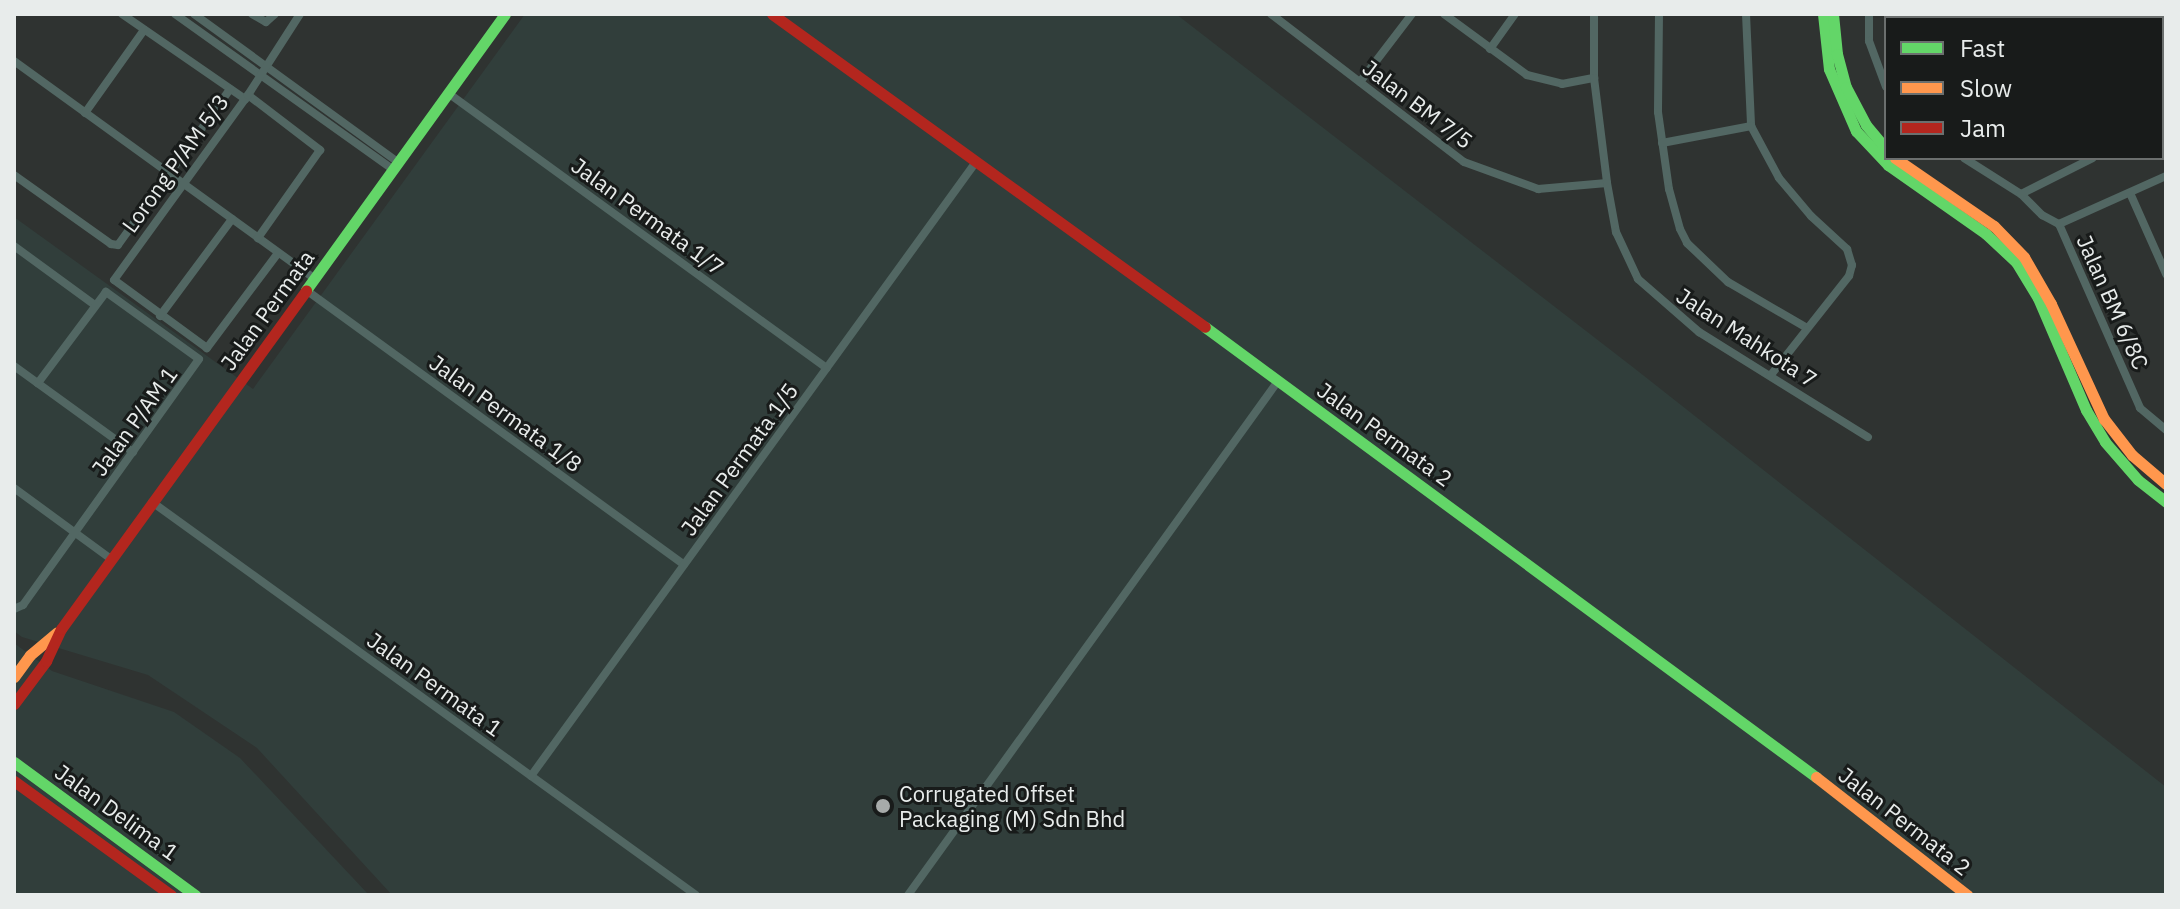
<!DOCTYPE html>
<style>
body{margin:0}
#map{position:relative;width:2180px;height:909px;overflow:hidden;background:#2f3331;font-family:"IBM Plex Sans",sans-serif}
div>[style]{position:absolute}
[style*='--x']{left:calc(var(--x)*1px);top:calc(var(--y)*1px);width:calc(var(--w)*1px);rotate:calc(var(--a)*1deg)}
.built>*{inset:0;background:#313e3b}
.street>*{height:8px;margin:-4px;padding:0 4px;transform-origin:4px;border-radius:4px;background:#526763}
.fast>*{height:11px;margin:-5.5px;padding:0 5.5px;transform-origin:5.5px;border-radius:5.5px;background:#63d668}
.slow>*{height:11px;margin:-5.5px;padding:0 5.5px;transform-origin:5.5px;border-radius:5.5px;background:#ff974d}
.jam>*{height:11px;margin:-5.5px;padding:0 5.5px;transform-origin:5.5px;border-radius:5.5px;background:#b3261e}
.dots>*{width:22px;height:22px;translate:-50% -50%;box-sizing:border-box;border:4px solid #181b1a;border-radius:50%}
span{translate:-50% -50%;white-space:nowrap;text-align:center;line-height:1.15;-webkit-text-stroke:6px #181b1a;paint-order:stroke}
.street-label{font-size:22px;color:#e8eceb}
.poi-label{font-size:22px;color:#e8eceb}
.left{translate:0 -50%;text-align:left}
.frame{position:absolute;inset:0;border:16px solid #e8eceb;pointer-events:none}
.legend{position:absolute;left:1884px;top:16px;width:280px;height:144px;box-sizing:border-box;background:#181b1a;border:2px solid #6b6f6e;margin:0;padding:10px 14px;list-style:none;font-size:24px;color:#e8eceb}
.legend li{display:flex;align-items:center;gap:16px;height:40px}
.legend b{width:40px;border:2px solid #6b6f6e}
</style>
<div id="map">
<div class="built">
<div style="clip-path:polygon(525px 14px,1176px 14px,1634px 368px,2166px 787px,2166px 895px,392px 895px,257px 748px,148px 675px,22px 637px,14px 631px,14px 217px,253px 389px)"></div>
<div style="clip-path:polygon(14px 643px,52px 671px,174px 712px,240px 758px,369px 895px,14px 895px)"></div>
</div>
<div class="street">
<div style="--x:122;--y:14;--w:150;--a:34.6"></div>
<div style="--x:175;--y:14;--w:267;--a:35.5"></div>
<div style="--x:194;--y:14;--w:252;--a:36"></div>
<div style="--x:252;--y:14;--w:16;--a:30"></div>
<div style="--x:266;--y:22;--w:12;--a:-42"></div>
<div style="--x:1271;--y:14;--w:243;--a:37.5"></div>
<div style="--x:1464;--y:162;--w:79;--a:20"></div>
<div style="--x:1538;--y:189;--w:69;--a:-5"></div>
<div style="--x:1444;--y:14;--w:103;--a:36.3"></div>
<div style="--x:1527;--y:75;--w:36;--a:14"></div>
<div style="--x:1562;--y:84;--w:33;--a:-11"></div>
<div style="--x:1594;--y:14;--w:64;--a:90"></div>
<div style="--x:1594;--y:78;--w:106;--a:82.9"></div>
<div style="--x:1607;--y:183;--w:50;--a:79.6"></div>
<div style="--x:1616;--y:232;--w:52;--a:64.9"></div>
<div style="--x:1638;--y:279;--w:81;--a:41"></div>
<div style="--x:1699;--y:332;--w:199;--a:31.9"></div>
<div style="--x:1659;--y:14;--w:98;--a:90.6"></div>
<div style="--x:1658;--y:112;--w:78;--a:81.9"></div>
<div style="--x:1669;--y:189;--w:41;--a:74.6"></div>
<div style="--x:1680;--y:229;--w:16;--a:63"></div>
<div style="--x:1687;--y:243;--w:57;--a:43.6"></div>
<div style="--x:1728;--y:282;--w:91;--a:30.2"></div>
<div style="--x:1746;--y:14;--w:112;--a:87.4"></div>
<div style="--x:1751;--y:126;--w:59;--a:61.7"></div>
<div style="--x:1779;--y:178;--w:50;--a:49.9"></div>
<div style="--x:1811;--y:216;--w:49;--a:42.5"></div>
<div style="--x:1847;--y:249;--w:17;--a:73"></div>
<div style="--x:1852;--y:265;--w:11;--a:105"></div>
<div style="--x:1849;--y:276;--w:127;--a:128.3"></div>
<div style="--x:1869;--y:14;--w:27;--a:90"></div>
<div style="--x:1869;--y:41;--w:49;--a:69.7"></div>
<div style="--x:1922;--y:14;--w:4;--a:76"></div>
<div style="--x:2030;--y:14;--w:4;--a:63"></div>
<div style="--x:2083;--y:14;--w:4;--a:63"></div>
<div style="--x:2134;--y:14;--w:4;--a:63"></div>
<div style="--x:2153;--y:14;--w:4;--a:63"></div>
<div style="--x:2162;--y:34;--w:10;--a:66"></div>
<div style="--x:1490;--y:49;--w:43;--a:-54.5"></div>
<div style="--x:14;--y:61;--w:370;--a:35.9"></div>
<div style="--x:2162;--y:77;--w:10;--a:66"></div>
<div style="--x:1360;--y:82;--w:86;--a:-52.6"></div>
<div style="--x:448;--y:93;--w:468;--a:36"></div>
<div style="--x:248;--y:95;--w:91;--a:37.4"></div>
<div style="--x:320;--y:150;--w:108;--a:125.2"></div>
<div style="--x:85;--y:113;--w:102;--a:-54.6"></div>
<div style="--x:1662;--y:143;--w:91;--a:-10.8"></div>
<div style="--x:1964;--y:158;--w:67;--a:32.3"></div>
<div style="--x:2021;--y:194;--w:30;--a:45"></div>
<div style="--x:2042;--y:215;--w:19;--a:28"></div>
<div style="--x:14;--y:175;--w:119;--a:35.4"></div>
<div style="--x:111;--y:244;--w:7;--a:8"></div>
<div style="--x:118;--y:245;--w:192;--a:-54.3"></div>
<div style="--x:2130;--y:193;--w:89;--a:66"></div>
<div style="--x:2021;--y:194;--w:80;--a:-26.6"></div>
<div style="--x:2059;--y:224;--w:201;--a:66.2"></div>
<div style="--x:2140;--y:408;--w:34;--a:40"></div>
<div style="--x:2059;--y:224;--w:117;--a:-24.2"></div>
<div style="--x:14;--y:246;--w:100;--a:36.1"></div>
<div style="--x:278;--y:253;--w:119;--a:126.8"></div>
<div style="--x:207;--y:348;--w:115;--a:-143.8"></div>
<div style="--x:114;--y:280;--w:228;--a:-54.1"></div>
<div style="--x:248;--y:95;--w:96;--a:-57.3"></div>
<div style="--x:306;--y:290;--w:467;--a:36"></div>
<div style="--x:160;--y:316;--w:121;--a:-53.4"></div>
<div style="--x:14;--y:366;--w:147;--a:35.9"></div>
<div style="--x:14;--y:488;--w:120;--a:36.2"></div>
<div style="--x:152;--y:502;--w:671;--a:35.85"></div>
<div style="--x:14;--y:609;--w:10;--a:-24"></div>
<div style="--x:23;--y:605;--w:302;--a:-54.4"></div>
<div style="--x:199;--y:359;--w:115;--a:-144.2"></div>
<div style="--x:106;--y:292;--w:114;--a:126.8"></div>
<div style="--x:531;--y:776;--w:758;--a:-54.07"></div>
<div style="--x:908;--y:895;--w:633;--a:-54.25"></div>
</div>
<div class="fast">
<div style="--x:1823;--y:14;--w:55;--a:83.8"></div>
<div style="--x:1829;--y:69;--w:68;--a:66.5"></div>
<div style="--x:1856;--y:131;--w:47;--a:46.7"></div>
<div style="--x:1888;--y:165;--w:120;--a:35.1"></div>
<div style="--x:1986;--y:234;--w:41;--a:43"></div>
<div style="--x:2016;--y:262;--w:42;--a:58.6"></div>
<div style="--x:2038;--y:298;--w:122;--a:66.8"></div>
<div style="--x:2086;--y:410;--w:37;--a:59"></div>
<div style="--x:2105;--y:442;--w:50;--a:49"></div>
<div style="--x:2138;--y:480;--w:36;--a:38"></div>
<div style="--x:1833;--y:14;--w:40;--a:84.3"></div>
<div style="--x:1837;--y:54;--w:34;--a:75"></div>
<div style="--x:1846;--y:87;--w:43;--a:62.2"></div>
<div style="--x:1866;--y:125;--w:31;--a:50"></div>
<div style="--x:306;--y:290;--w:340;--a:-54.2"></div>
<div style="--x:1205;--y:327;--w:759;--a:36.37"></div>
<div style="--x:14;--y:762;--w:225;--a:36.3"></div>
</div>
<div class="slow">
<div style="--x:1895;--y:158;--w:120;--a:34.5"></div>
<div style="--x:1994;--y:226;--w:43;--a:45.9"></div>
<div style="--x:2024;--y:257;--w:54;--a:60.1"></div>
<div style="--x:2051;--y:304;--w:127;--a:65.3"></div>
<div style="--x:2104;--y:419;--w:46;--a:52.1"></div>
<div style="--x:2132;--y:455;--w:45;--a:40.5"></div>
<div style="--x:14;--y:677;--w:27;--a:-54"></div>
<div style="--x:30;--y:655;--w:35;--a:-40"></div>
<div style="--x:1816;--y:777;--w:192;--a:38"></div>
</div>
<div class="jam">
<div style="--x:772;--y:14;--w:534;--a:35.86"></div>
<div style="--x:14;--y:704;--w:54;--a:-53.3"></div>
<div style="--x:46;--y:661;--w:35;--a:-65"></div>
<div style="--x:61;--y:629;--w:418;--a:-54.1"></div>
<div style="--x:14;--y:781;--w:194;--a:36"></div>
</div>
<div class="dots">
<div style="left:883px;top:806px;background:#a7abaa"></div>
</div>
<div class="street-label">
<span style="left:1418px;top:104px;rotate:37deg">Jalan BM 7/5</span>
<span style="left:175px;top:163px;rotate:-54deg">Lorong P/AM 5/3</span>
<span style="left:648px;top:216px;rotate:36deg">Jalan Permata 1/7</span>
<span style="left:2113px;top:302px;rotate:66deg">Jalan BM 6/8C</span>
<span style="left:267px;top:310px;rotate:-54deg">Jalan Permata</span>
<span style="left:1747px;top:337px;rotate:33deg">Jalan Mahkota 7</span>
<span style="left:506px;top:413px;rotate:36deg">Jalan Permata 1/8</span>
<span style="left:134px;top:421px;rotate:-54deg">Jalan P/AM 1</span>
<span style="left:1385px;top:434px;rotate:36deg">Jalan Permata 2</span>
<span style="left:739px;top:459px;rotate:-54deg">Jalan Permata 1/5</span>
<span style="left:435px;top:684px;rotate:36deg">Jalan Permata 1</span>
<span style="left:117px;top:812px;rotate:36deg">Jalan Delima 1</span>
<span style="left:1905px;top:821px;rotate:38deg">Jalan Permata 2</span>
</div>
<div class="poi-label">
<span class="left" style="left:899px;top:806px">Corrugated Offset<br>Packaging (M) Sdn Bhd</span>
</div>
<div class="frame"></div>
<ul class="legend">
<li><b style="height:10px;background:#63d668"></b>Fast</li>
<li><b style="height:10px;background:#ff974d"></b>Slow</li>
<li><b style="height:10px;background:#b3261e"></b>Jam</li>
</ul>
</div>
